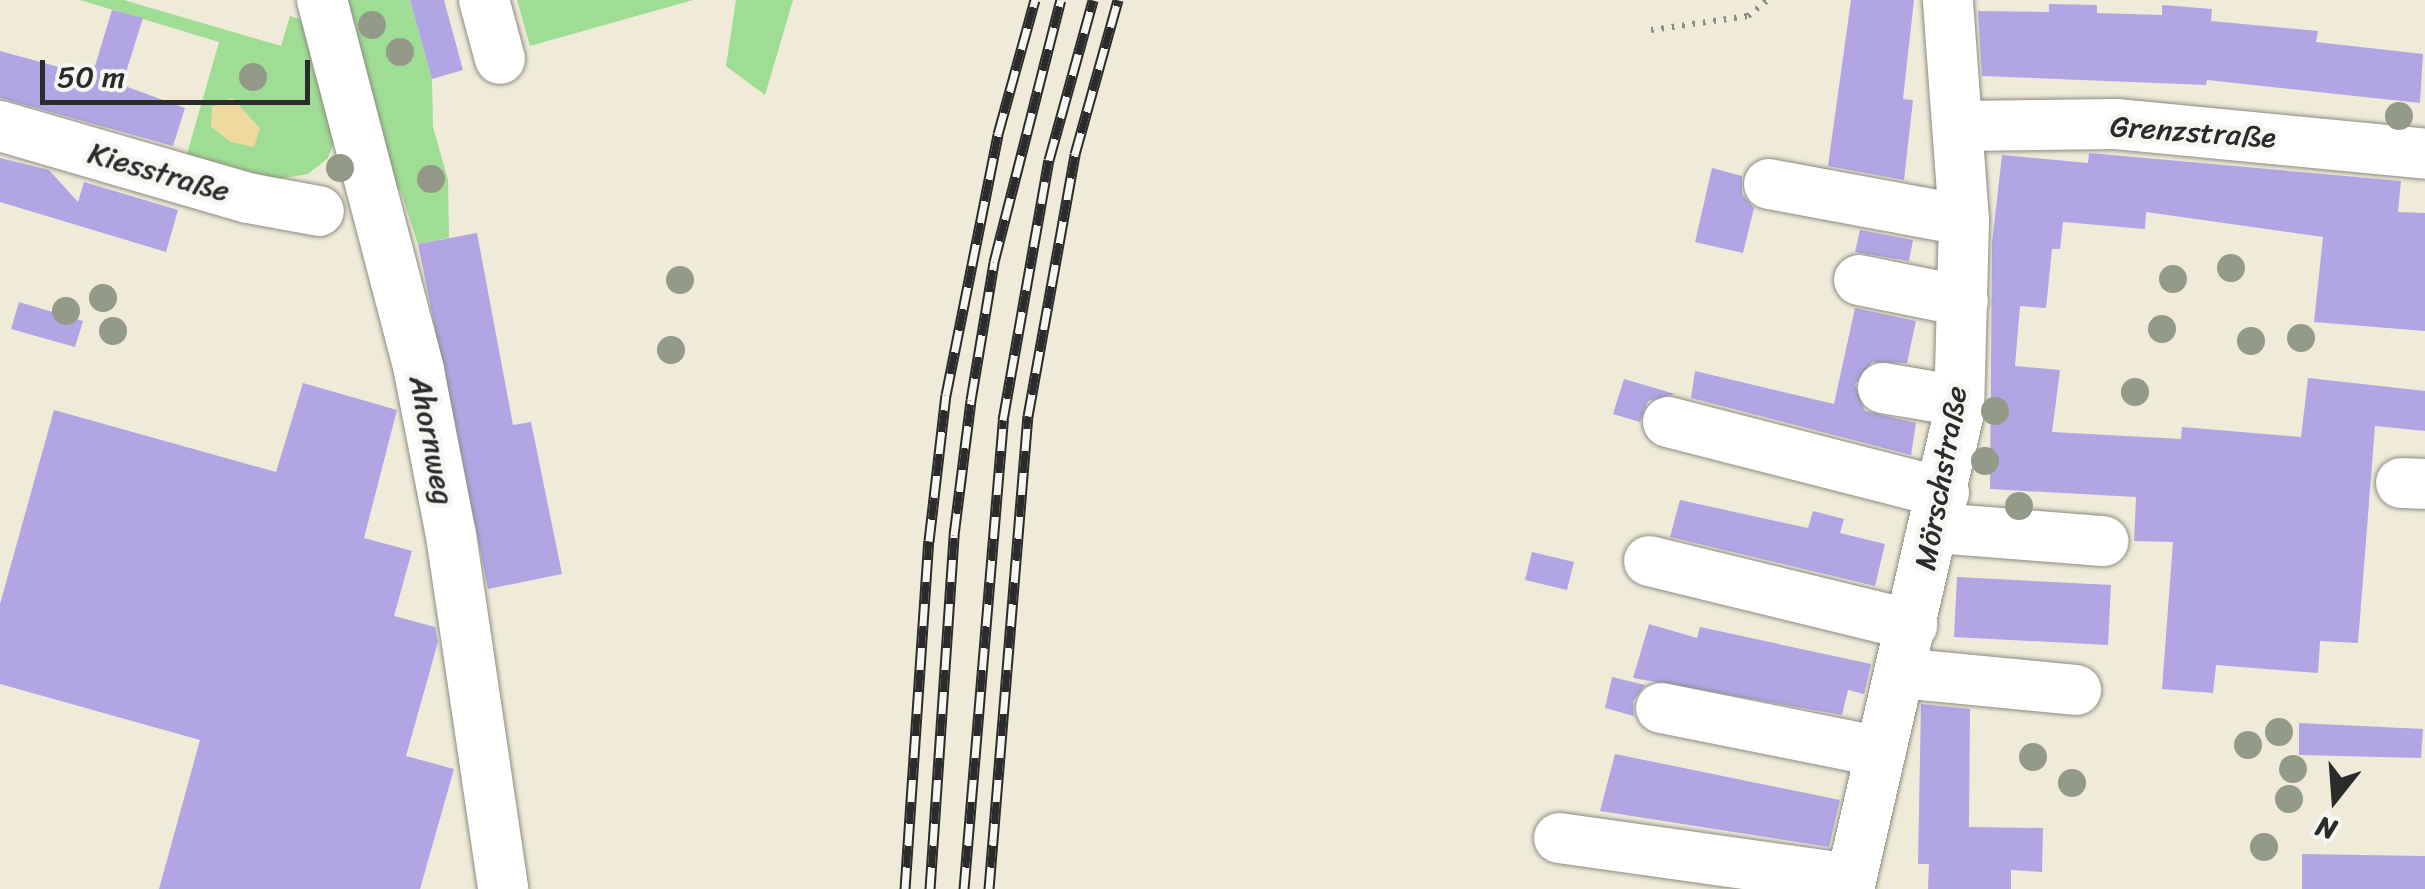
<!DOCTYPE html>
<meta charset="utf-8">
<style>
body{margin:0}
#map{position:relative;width:2425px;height:889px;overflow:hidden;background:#efebd8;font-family:Sriracha,sans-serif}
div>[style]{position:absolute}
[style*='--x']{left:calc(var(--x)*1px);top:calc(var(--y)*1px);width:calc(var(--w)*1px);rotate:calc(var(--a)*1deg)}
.green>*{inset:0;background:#9edd93}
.sand>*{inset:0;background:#eeda9e}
.building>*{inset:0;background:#b1a5e4}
.path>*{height:6px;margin-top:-3px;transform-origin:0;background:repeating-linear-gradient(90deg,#8d8b82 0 2.5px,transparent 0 10.5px)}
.roads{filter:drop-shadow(0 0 2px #8d8b82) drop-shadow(0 0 2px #8d8b82)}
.minor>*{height:50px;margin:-25px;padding:0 25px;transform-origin:25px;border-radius:25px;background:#fff}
.rail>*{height:11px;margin-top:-5.5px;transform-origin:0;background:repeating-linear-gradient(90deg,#f6f6f2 0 22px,#2b2b2b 0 44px);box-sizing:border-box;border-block:2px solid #2b2b2b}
.trees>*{width:28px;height:28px;margin:-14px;border-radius:50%;background:#939a87}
span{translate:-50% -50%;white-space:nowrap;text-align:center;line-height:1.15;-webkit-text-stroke:10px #f6f6f2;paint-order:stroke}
.street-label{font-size:30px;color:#2b2b2b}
.north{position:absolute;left:2285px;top:749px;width:100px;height:100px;-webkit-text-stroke:8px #f6f6f2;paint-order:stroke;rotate:197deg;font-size:28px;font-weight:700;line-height:40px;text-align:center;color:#2b2b2b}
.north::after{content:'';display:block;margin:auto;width:35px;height:45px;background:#2b2b2b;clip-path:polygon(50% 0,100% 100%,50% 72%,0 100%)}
.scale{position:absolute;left:40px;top:60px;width:270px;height:45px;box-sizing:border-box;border:5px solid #2b2b2b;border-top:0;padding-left:12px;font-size:30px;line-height:35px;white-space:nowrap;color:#2b2b2b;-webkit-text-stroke:8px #f6f6f2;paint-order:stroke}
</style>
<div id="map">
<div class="green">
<div style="clip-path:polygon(80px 0,124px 0,281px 46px,290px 16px,305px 21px,313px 70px,340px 126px,328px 158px,308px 174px,277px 179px,187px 154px,219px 42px)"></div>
<div style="clip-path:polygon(341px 0,410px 0,432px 79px,433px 127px,448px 180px,449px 238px,418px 244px,400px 189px,391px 187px)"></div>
<div style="clip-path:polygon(517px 0,693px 0,530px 46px)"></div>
<div style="clip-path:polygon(736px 0,793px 0,765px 95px,726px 66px)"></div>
</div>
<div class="sand">
<div style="clip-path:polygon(232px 98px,260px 128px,254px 147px,231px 142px,211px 127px,212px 107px)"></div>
</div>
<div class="building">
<div style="clip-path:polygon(410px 0,444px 0,463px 70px,432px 79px)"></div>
<div style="clip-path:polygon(1851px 0,1914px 0,1903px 99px,1913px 100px,1904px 180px,1828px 166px)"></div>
<div style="clip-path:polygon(2049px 4px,2097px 5px,2097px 13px,2162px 15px,2162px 5px,2212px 9px,2211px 21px,2318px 31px,2316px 42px,2423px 54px,2420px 103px,2207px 80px,2206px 85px,1982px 76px,1978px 11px,2049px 12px)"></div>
<div style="clip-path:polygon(112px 10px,143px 18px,122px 85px,185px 108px,173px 146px,0 98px,0 51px,92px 76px)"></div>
<div style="clip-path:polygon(2089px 153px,2401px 181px,2398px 212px,2425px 213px,2425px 331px,2314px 322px,2323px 237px,2146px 212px,2145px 229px,2063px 222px,2060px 249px,2052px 249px,2046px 308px,2020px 306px,2015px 366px,2060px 370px,2052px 432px,2181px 439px,2182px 427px,2301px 437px,2308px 378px,2425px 391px,2425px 431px,2375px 426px,2358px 643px,2320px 641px,2318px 673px,2216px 665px,2213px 693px,2162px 689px,2173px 542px,2134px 541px,2136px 497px,1990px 489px,1992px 243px,2002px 155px,2088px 163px)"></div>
<div style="clip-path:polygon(0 158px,49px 170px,78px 202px,84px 182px,178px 210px,166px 252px,0 202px)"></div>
<div style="clip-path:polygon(1712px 168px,1742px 176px,1742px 194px,1754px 208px,1743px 253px,1695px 242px)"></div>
<div style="clip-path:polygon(1860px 230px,1913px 240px,1909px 261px,1855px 252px)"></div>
<div style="clip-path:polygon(477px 233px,513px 425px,531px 422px,562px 574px,488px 589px,418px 244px)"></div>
<div style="clip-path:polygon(19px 302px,83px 321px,75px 347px,11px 329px)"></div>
<div style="clip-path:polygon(1855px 308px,1916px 321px,1907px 363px,1872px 362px,1855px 384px,1865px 411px,1916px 423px,1911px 455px,1691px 398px,1695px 371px,1834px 404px)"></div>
<div style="clip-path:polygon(1624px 379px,1675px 394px,1648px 401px,1640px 422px,1613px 414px)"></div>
<div style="clip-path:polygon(303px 383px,397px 410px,364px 538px,412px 551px,394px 616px,435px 627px,438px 642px,406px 756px,454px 769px,420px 889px,159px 889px,200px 740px,0 684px,0 604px,54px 410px,276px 472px)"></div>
<div style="clip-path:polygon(1680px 500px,1808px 528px,1813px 511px,1844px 519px,1840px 533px,1885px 544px,1875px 586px,1670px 537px)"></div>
<div style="clip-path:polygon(1532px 552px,1574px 562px,1567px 590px,1525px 580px)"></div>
<div style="clip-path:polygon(1957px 577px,2111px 585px,2108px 645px,1954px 637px)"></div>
<div style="clip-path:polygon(1649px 624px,1697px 638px,1700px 627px,1871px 664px,1864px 694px,1848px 690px,1842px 715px,1633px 678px)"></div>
<div style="clip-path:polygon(1612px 677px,1645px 685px,1633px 701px,1634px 716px,1605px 708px)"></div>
<div style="clip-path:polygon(1921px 704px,1970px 709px,1969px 827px,2043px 828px,2042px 872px,2011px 870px,2011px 889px,1928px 889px,1929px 864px,1918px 864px)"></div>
<div style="clip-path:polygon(2299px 723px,2423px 729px,2421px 758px,2299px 755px)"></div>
<div style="clip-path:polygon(1615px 754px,1840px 800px,1829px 847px,1600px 811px)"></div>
<div style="clip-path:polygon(2302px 854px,2425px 856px,2425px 889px,2302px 889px)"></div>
</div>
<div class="path">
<div style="--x:1651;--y:30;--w:98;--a:-8.2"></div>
<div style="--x:1748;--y:16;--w:26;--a:-39"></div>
</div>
<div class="roads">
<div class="minor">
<div style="--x:322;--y:0;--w:383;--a:75.3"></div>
<div style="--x:419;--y:371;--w:167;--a:79"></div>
<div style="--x:451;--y:535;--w:358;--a:81.6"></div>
<div style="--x:484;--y:0;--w:61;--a:74.8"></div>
<div style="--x:0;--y:126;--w:258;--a:16.2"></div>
<div style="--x:248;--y:198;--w:72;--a:10.4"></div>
<div style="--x:1960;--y:126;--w:156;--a:-0.7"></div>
<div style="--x:2116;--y:124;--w:310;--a:5.5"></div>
<div style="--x:1769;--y:184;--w:198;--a:10.5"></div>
<div style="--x:1859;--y:280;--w:106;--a:11.4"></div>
<div style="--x:1883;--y:388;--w:77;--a:9.7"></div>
<div style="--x:1668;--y:422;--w:285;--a:14.4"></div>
<div style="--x:2401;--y:483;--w:24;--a:2"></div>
<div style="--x:1936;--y:528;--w:168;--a:4.5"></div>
<div style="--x:1649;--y:561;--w:271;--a:13.7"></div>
<div style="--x:1900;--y:673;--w:177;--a:5.5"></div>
<div style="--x:1661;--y:708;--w:224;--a:11.3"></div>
<div style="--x:1559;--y:838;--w:295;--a:8"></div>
<div style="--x:1849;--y:889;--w:490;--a:-77"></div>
<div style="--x:1959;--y:412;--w:192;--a:-88.5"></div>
<div style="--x:1964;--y:220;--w:221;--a:-94.2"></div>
</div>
</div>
<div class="rail">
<div style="--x:905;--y:889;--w:349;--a:-86.1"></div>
<div style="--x:929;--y:541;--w:147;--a:-83.4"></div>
<div style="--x:946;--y:395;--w:266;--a:-78.7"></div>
<div style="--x:998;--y:134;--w:139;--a:-74.6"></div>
<div style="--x:930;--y:889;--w:355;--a:-86.1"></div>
<div style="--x:954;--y:535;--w:136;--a:-82.8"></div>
<div style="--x:971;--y:400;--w:140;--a:-80.5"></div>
<div style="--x:994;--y:262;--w:270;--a:-75.7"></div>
<div style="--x:964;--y:889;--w:471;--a:-85.2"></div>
<div style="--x:1003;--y:420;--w:264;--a:-80"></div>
<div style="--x:1049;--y:160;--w:166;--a:-74.6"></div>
<div style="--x:989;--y:889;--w:475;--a:-85.3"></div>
<div style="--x:1028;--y:416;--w:266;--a:-79.8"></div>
<div style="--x:1075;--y:154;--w:160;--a:-74.4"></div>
</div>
<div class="trees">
<div style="left:372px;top:25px"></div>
<div style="left:400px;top:52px"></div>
<div style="left:253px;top:77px"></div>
<div style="left:2399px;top:116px"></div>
<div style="left:340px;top:168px"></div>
<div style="left:431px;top:179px"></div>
<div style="left:2231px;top:268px"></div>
<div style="left:2173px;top:279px"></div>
<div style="left:680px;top:280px"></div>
<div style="left:103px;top:298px"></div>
<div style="left:66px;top:311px"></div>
<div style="left:2162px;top:329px"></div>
<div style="left:113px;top:331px"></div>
<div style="left:2301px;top:338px"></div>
<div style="left:2251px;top:341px"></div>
<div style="left:671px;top:350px"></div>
<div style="left:2135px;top:392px"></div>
<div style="left:1995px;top:411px"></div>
<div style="left:1985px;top:461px"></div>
<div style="left:2019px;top:506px"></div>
<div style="left:2279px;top:732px"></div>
<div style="left:2248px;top:745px"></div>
<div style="left:2033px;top:757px"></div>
<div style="left:2293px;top:769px"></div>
<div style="left:2072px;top:783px"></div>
<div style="left:2289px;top:799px"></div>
<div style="left:2264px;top:847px"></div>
</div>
<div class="street-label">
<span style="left:2193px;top:132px;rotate:4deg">Grenzstraße</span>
<span style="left:159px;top:172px;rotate:16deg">Kiesstraße</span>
<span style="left:432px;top:440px;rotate:79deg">Ahornweg</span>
<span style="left:1941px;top:478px;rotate:-80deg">Mörschstraße</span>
</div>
<div class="north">N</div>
<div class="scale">50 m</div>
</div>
